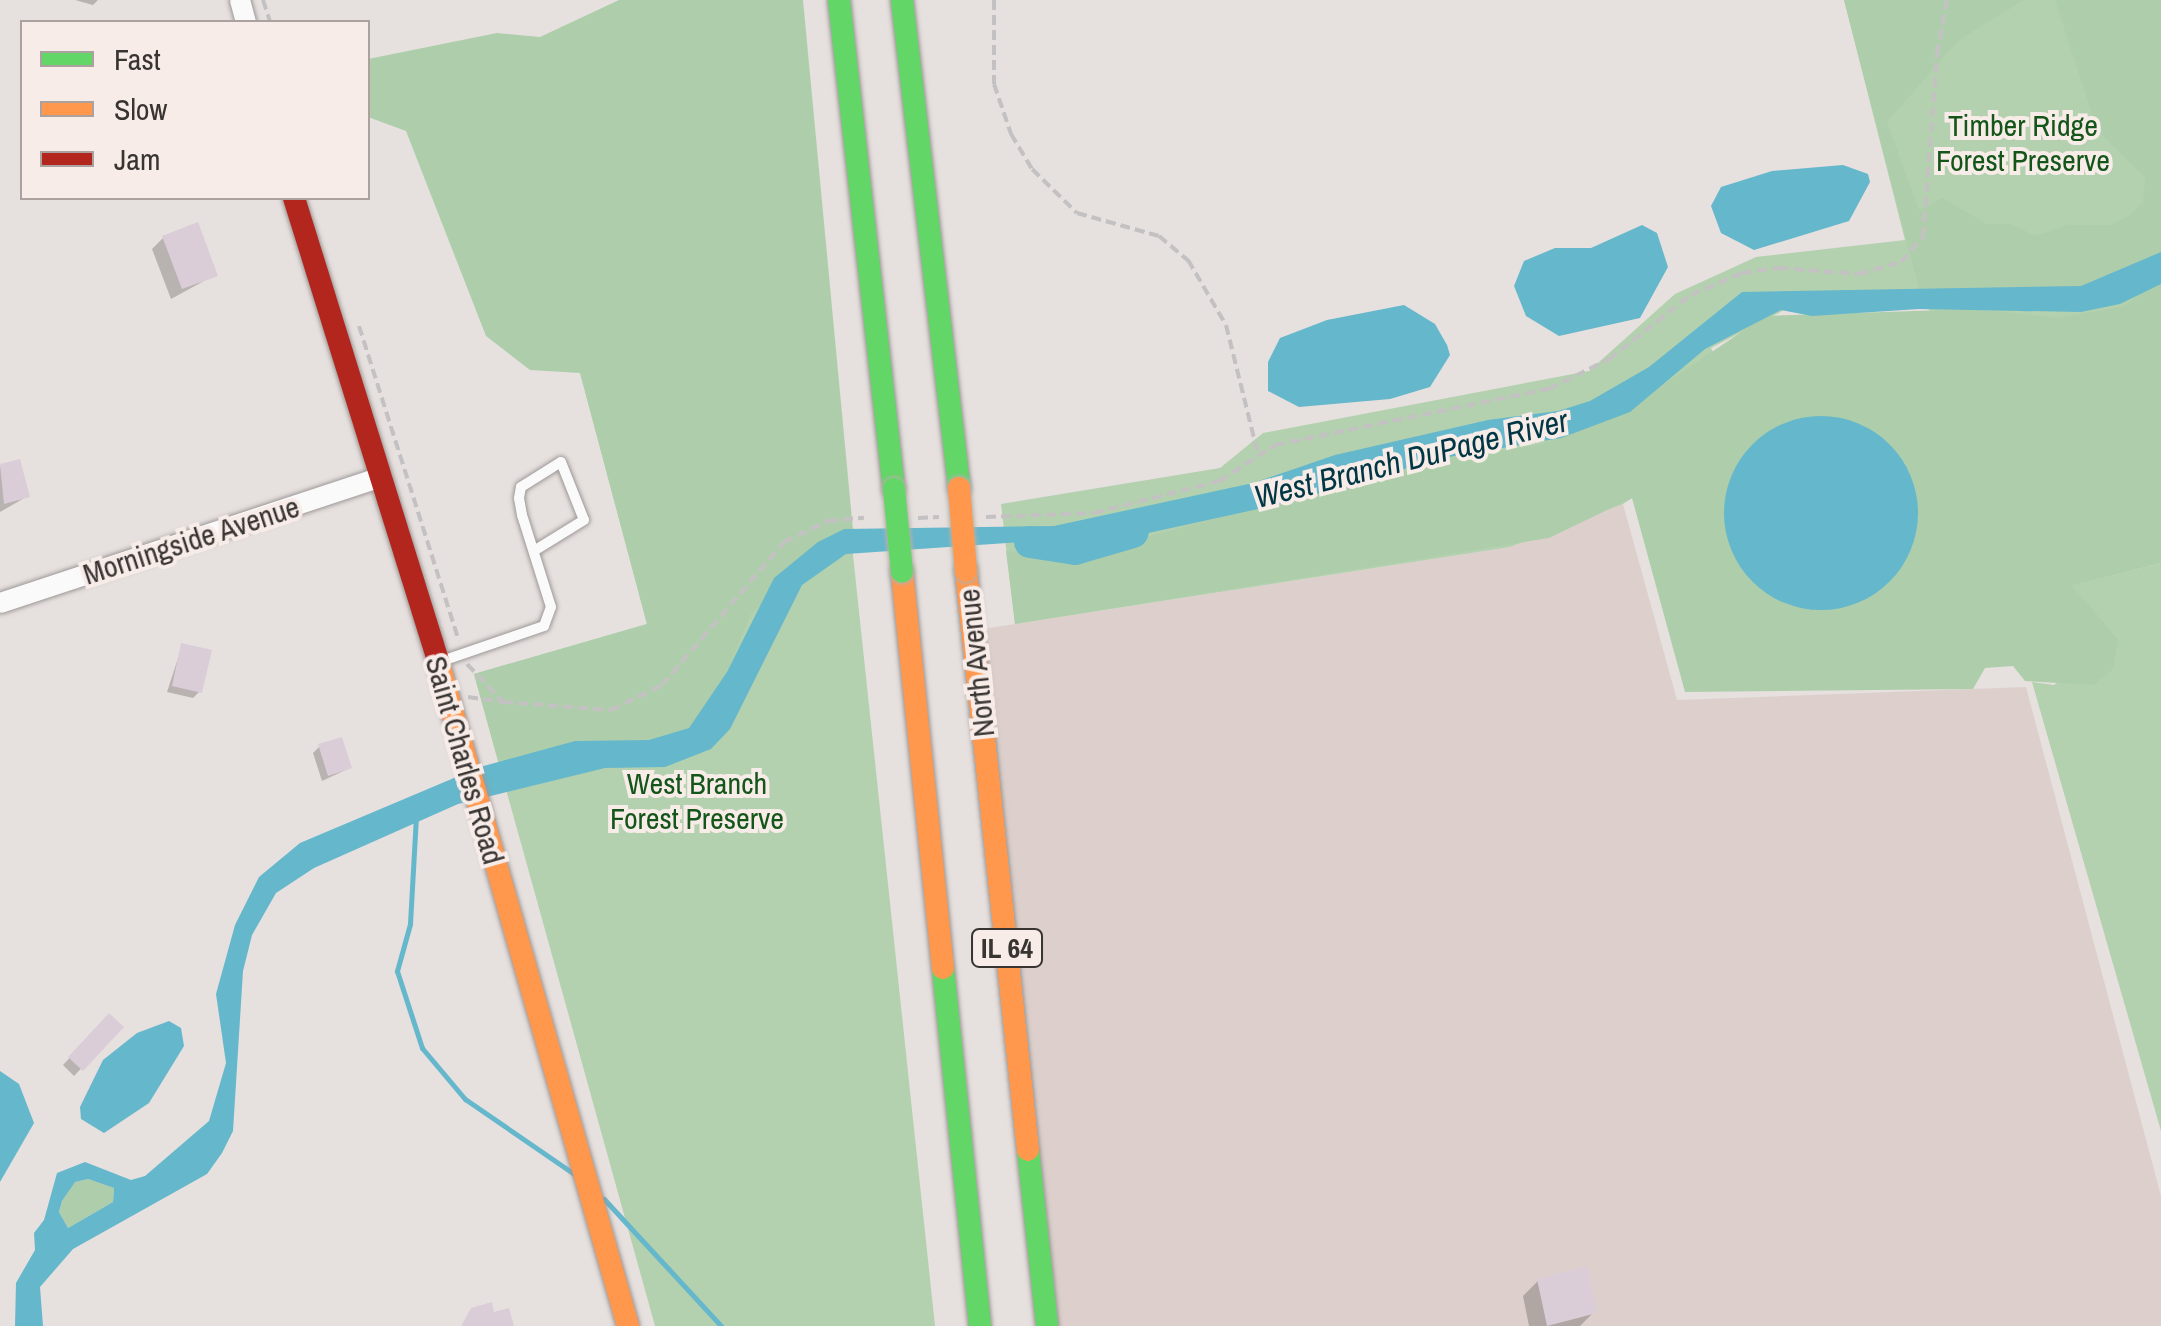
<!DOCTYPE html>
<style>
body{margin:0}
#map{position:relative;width:2161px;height:1326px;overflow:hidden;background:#e6e0de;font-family:"Archivo Narrow",sans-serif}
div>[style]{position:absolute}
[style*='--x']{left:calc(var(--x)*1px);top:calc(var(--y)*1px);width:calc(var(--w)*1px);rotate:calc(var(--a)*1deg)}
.built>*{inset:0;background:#ddd0cc}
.green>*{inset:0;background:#b3d1af}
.forest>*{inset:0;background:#aeceab}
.water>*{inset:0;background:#65b7cc}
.round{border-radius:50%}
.shadow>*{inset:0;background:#0003}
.stream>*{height:5px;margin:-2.5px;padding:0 2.5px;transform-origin:2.5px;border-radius:2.5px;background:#65b7cc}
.river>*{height:32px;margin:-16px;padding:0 16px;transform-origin:16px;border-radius:16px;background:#65b7cc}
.building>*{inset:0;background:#dbcdd8}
.path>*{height:4px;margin-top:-2px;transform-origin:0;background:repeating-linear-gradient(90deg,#c3c1c1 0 10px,transparent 0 15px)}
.roads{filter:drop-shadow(0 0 2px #9d9897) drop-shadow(0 0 2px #9d9897)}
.lane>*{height:10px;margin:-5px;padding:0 5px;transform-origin:5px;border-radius:5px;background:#fbfafa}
.street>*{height:20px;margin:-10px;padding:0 10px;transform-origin:10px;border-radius:10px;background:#fbfafa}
.fast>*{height:22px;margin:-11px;padding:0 11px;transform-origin:11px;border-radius:11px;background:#63d668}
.slow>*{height:22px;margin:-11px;padding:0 11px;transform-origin:11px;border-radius:11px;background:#ff974d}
.jam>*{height:22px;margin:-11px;padding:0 11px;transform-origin:11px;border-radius:11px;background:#b3261e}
.bridges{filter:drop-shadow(0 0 2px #b4b1a7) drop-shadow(0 0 2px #b4b1a7)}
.fast-bridge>*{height:22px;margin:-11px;padding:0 11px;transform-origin:11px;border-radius:11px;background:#63d668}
.slow-bridge>*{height:22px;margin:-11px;padding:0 11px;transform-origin:11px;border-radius:11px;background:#ff974d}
span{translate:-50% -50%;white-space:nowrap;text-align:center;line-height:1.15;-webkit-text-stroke:8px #f7ece8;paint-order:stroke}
.shield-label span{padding:2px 8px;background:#f7ece8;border:2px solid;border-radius:8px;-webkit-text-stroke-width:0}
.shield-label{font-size:28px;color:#383432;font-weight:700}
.park-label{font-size:30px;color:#14551a}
.street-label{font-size:30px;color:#383432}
.water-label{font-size:32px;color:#013744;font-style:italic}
.legend{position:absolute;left:20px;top:20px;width:350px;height:180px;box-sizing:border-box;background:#f7ece8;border:2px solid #aba29f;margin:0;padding:12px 18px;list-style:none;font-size:30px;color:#383432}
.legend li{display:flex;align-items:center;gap:20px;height:50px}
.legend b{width:50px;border:2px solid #aba29f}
</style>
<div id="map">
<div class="built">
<div style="clip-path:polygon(1623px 504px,1677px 700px,2026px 687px,2161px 1196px,2161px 1326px,1054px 1326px,983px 629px,1510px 547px)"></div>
</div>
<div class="green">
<div style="clip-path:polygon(794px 0,935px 1326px,655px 1326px,474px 674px,647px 624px,494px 49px)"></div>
<div style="clip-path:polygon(1844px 0,2161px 0,2161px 533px,1923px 304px,1788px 308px,1711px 348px,1747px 423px,1623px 504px,1510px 547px,1015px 624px,1001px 504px,1220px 468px,1263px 433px,1589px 371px,1675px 294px,1756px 257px,1905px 240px)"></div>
<div style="clip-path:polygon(2161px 563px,2161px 1131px,2032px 682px,2054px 685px,2118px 638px,2071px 586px)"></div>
</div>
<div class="forest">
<div style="clip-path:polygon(619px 0,803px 0,853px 530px,844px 529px,751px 614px,727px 672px,689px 728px,649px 740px,575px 741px,498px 761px,474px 674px,647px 624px,580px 373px,530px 370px,486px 336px,406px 131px,368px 117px,368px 59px,497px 33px,540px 37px)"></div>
<div style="clip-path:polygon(1844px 0,2024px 0,1959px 40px,1887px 122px,1919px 210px,1942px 198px,1987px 224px,2012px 224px,2036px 236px,2067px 225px,2111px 225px,2130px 215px,2143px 202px,2145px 178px,2097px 130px,2055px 0,2161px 0,2161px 252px,2081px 286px,1919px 289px)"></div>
<div style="clip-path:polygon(2161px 280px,2161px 563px,2072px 586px,2118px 638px,2113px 669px,2094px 685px,2025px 681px,2013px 666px,1985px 668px,1973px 689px,1685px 692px,1632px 498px,1549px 538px,1015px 624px,1006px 551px,1071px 557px,1435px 460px,1539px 445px,1617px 416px,1765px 316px,1975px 309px,2059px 318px,2124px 306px)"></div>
<div style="clip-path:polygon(88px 1179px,114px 1188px,113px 1202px,68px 1228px,59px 1212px,62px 1201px,74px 1182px)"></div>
</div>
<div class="water">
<div style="clip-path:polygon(1843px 165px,1868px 174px,1870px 182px,1849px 221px,1754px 250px,1721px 233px,1711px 206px,1721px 187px,1772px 171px)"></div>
<div style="clip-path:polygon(1642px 225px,1657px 233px,1668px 267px,1640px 318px,1559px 336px,1526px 316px,1514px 286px,1524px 261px,1555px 248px,1591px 248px)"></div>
<div style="clip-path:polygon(evenodd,2161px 252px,2161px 284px,2120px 304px,2081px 312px,1919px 309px,1812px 316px,1781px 310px,1705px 349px,1630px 412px,1561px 438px,1443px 458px,1281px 504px,1057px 553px,1020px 542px,846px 554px,802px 585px,730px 729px,711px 749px,665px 767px,605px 768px,458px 804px,314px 868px,276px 893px,252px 935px,243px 971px,233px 1131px,222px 1153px,207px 1174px,73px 1249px,40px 1287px,43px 1326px,15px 1326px,16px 1283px,35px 1250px,34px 1233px,44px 1220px,57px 1173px,85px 1162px,131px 1180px,145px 1176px,209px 1121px,226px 1063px,216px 994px,235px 925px,259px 877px,300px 843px,480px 767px,575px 741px,649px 740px,689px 728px,727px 672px,774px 578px,818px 542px,844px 529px,1054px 526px,1253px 483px,1335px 455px,1488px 420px,1558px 411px,1590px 401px,1649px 367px,1742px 292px,2081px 286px,2161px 252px,88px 1179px,114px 1188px,113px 1202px,68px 1228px,59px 1212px,62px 1201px,75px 1182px,88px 1179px)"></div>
<div style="clip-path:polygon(1404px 305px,1435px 324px,1447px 345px,1450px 355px,1430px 387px,1390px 399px,1299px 407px,1268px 391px,1268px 362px,1280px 338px,1327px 320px)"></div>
<div class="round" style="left:1724px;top:416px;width:194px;height:194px"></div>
<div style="clip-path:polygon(169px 1021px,181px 1028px,184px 1046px,149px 1103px,104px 1133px,81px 1119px,80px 1107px,103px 1060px,137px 1033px)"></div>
<div style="clip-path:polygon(0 1071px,19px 1084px,34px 1123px,0 1182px)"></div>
</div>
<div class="shadow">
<div style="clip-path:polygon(75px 0,98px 0,93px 5px)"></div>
<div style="clip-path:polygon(163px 238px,215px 275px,171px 299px,152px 249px)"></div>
<div style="clip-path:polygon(18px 462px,28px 496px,0 512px,0 467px)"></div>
<div style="clip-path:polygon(182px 646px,200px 691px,193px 698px,167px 692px)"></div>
<div style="clip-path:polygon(320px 746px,350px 768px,322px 781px,313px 753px)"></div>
<div style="clip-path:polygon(109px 1016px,121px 1027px,74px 1076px,63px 1065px)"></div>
<div style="clip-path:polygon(1538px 1281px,1594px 1312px,1580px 1326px,1529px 1326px,1523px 1296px)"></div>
</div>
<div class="stream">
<div style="--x:416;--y:816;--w:108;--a:93.2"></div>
<div style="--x:410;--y:924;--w:49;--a:105.5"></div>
<div style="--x:397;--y:971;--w:81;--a:72"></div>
<div style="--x:422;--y:1048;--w:67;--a:49.9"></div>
<div style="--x:465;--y:1099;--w:132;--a:34.5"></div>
<div style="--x:604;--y:1199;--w:173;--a:47.3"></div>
</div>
<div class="river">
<div style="--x:1030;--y:542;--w:46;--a:8.8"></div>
<div style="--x:1075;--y:549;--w:60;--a:-16.3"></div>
</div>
<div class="building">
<div style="clip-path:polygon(198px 222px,218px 276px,182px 289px,162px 236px)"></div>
<div style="clip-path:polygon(20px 459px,30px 497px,4px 504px,0 464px)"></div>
<div style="clip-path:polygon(181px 643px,212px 650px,202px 693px,172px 686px)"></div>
<div style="clip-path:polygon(342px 737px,352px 768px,328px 776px,318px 744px)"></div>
<div style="clip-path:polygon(109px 1013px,124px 1027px,83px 1071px,68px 1057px)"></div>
<div style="clip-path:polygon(1587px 1266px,1597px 1313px,1547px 1326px,1537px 1279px)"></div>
<div style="clip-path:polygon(492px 1302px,494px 1312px,509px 1308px,514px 1326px,461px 1326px,471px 1308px)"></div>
</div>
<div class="path">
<div style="--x:263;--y:0;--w:23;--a:72"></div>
<div style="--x:994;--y:0;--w:84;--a:90"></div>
<div style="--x:994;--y:84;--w:53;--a:71.2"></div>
<div style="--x:1011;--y:134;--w:41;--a:59"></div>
<div style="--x:1032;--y:169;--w:63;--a:44.4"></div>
<div style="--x:1077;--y:213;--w:85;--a:15.7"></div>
<div style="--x:1159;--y:236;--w:38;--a:40"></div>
<div style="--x:1188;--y:260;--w:75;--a:59.7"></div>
<div style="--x:1226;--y:325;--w:133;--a:76.1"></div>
<div style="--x:359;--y:326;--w:330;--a:72.4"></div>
<div style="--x:986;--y:517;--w:108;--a:-2.1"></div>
<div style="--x:1094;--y:513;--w:130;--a:-14.3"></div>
<div style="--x:1220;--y:481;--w:66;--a:-33.2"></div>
<div style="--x:1275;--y:445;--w:280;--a:-11.6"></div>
<div style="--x:1549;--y:389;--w:67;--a:-26.6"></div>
<div style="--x:1609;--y:359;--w:104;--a:-38"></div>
<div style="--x:1691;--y:295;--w:56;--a:-23.3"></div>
<div style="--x:1742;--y:273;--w:37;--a:-8"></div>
<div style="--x:1779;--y:268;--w:80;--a:4.3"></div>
<div style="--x:1859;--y:274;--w:44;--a:-15.9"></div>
<div style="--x:1901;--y:262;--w:33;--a:-49"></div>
<div style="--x:1923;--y:237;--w:184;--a:-85.6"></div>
<div style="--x:1937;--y:54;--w:55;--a:-79.5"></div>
<div style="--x:918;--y:518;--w:21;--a:-3"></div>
<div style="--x:467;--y:664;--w:52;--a:46.5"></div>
<div style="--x:503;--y:702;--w:108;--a:4.2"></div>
<div style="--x:611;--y:710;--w:57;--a:-26.1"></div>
<div style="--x:662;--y:685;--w:188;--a:-49.5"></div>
<div style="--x:784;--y:542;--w:49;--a:-25.5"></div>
<div style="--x:828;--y:521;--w:36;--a:-5"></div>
<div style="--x:468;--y:697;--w:35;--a:8"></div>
</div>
<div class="roads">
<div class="lane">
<div style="--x:439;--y:662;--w:111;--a:-18.9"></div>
<div style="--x:544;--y:626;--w:20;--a:-70"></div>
<div style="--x:551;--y:607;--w:96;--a:-107.5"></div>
<div style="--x:522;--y:515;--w:17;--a:-100"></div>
<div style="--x:519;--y:498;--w:11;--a:-80"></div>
<div style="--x:521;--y:487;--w:47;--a:-32"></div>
<div style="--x:561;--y:462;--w:62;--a:68.4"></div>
<div style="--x:584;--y:520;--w:59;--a:148.2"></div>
</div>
<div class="street">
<div style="--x:240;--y:0;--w:23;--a:75"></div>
<div style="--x:0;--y:603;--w:402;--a:-18.3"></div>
</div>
<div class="fast">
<div style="--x:839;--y:0;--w:492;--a:83.6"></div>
<div style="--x:902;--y:0;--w:491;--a:83.3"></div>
<div style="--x:943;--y:968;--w:360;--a:84.1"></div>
<div style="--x:1028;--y:1150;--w:177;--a:83.8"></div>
</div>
<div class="slow">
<div style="--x:966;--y:571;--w:582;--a:83.89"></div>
<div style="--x:902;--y:572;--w:398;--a:84.1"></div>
<div style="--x:437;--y:658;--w:695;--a:74.04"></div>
</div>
<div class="jam">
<div style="--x:294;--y:198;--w:482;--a:72.7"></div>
</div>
</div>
<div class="bridges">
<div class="fast-bridge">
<div style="--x:894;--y:489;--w:83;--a:84.5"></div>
</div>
<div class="slow-bridge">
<div style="--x:959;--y:488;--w:83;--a:85.2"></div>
</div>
</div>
<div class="shield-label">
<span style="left:1007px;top:948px">IL 64</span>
</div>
<div class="park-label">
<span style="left:2023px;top:142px">Timber Ridge<br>Forest Preserve</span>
<span style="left:697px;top:800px">West Branch<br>Forest Preserve</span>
</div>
<div class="street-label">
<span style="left:191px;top:540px;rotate:-18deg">Morningside Avenue</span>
<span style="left:976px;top:663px;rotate:-96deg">North Avenue</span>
<span style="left:465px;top:760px;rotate:74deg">Saint Charles Road</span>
</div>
<div class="water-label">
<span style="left:1411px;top:459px;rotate:-14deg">West Branch DuPage River</span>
</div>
<ul class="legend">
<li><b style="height:12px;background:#63d668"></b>Fast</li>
<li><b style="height:12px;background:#ff974d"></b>Slow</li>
<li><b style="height:12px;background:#b3261e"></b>Jam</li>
</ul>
</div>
